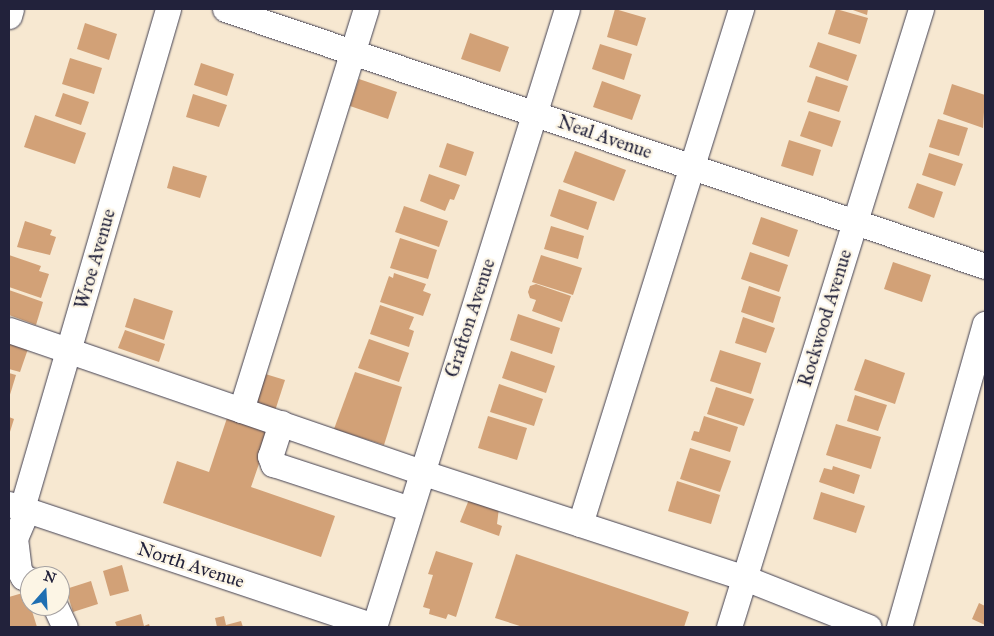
<!DOCTYPE html>
<style>
body{margin:0}
#map{position:relative;width:994px;height:636px;overflow:hidden;background:#f7e8d1;font-family:"IM FELL Great Primer",serif}
div>[style]{position:absolute}
[style*='--x']{left:calc(var(--x)*1px);top:calc(var(--y)*1px);width:calc(var(--w)*1px);rotate:calc(var(--a)*1deg)}
.building>*{inset:0;background:#d2a177}
.roads{filter:drop-shadow(0 0 1px #424052) drop-shadow(0 0 1px #424052)}
.minor>*{height:25px;margin:-12.5px;padding:0 12.5px;transform-origin:12.5px;border-radius:12.5px;background:#fff}
span{translate:-50% -50%;white-space:nowrap;text-align:center;line-height:1.15;-webkit-text-stroke:4.5px #fcf5e5;paint-order:stroke}
.street-label{font-size:19px;color:#22223b}
.frame{position:absolute;inset:0;border:10px solid #22223b;pointer-events:none}
.north{position:absolute;left:20px;top:566px;width:50px;height:50px;box-sizing:border-box;background:#fcf5e5;border:1px solid #a5a1a1;border-radius:50%;rotate:19deg;font-size:14px;font-weight:700;line-height:20px;text-align:center;color:#22223b}
.north::after{content:'';display:block;margin:auto;width:18px;height:22px;background:#1f6fb2;clip-path:polygon(50% 0,100% 100%,50% 72%,0 100%)}
</style>
<div id="map">
<div class="building">
<div style="clip-path:polygon(615px 9px,646px 18px,637px 46px,607px 37px)"></div>
<div style="clip-path:polygon(836px 9px,868px 18px,860px 44px,828px 34px)"></div>
<div style="clip-path:polygon(850px 9px,868px 9px,867px 15px)"></div>
<div style="clip-path:polygon(85px 23px,117px 34px,109px 60px,77px 49px)"></div>
<div style="clip-path:polygon(470px 33px,509px 47px,500px 72px,461px 59px)"></div>
<div style="clip-path:polygon(818px 42px,857px 55px,848px 81px,809px 67px)"></div>
<div style="clip-path:polygon(600px 44px,632px 54px,624px 80px,592px 69px)"></div>
<div style="clip-path:polygon(70px 58px,102px 68px,94px 94px,62px 84px)"></div>
<div style="clip-path:polygon(201px 63px,234px 74px,227px 96px,194px 85px)"></div>
<div style="clip-path:polygon(816px 76px,848px 86px,839px 112px,807px 102px)"></div>
<div style="clip-path:polygon(359px 79px,397px 92px,388px 119px,350px 106px)"></div>
<div style="clip-path:polygon(602px 81px,641px 95px,632px 120px,593px 107px)"></div>
<div style="clip-path:polygon(952px 84px,985px 95px,983px 128px,943px 114px)"></div>
<div style="clip-path:polygon(63px 93px,89px 102px,81px 125px,55px 116px)"></div>
<div style="clip-path:polygon(193px 94px,227px 105px,219px 127px,186px 117px)"></div>
<div style="clip-path:polygon(809px 111px,841px 121px,832px 147px,800px 136px)"></div>
<div style="clip-path:polygon(35px 115px,86px 133px,75px 164px,24px 147px)"></div>
<div style="clip-path:polygon(938px 119px,968px 128px,959px 156px,929px 147px)"></div>
<div style="clip-path:polygon(789px 140px,821px 150px,813px 176px,781px 166px)"></div>
<div style="clip-path:polygon(447px 143px,474px 152px,466px 176px,439px 167px)"></div>
<div style="clip-path:polygon(575px 151px,626px 170px,614px 201px,563px 182px)"></div>
<div style="clip-path:polygon(929px 153px,963px 164px,955px 186px,922px 175px)"></div>
<div style="clip-path:polygon(173px 166px,207px 176px,200px 198px,167px 188px)"></div>
<div style="clip-path:polygon(429px 174px,460px 185px,454px 200px,450px 199px,445px 211px,420px 201px)"></div>
<div style="clip-path:polygon(917px 183px,943px 192px,934px 218px,908px 208px)"></div>
<div style="clip-path:polygon(559px 189px,597px 202px,588px 230px,550px 216px)"></div>
<div style="clip-path:polygon(404px 206px,448px 221px,439px 247px,395px 232px)"></div>
<div style="clip-path:polygon(761px 217px,798px 230px,789px 257px,752px 244px)"></div>
<div style="clip-path:polygon(25px 221px,52px 230px,50px 235px,56px 237px,50px 255px,17px 247px)"></div>
<div style="clip-path:polygon(551px 226px,584px 236px,578px 259px,544px 249px)"></div>
<div style="clip-path:polygon(400px 238px,437px 250px,428px 279px,390px 268px)"></div>
<div style="clip-path:polygon(750px 252px,788px 265px,779px 292px,741px 279px)"></div>
<div style="clip-path:polygon(9px 255px,41px 266px,39px 271px,49px 274px,41px 298px,9px 287px)"></div>
<div style="clip-path:polygon(541px 255px,582px 268px,573px 295px,532px 282px)"></div>
<div style="clip-path:polygon(893px 262px,931px 275px,922px 302px,884px 289px)"></div>
<div style="clip-path:polygon(394px 273px,426px 284px,423px 291px,431px 294px,423px 316px,380px 302px,389px 276px,393px 278px)"></div>
<div style="clip-path:polygon(536px 284px,571px 296px,562px 322px,532px 311px,536px 300px,530px 298px,528px 292px,530px 286px)"></div>
<div style="clip-path:polygon(749px 286px,781px 297px,773px 323px,741px 312px)"></div>
<div style="clip-path:polygon(9px 290px,43px 302px,36px 325px,9px 315px)"></div>
<div style="clip-path:polygon(134px 298px,173px 311px,164px 340px,125px 327px)"></div>
<div style="clip-path:polygon(380px 305px,414px 317px,409px 329px,414px 331px,409px 347px,370px 334px)"></div>
<div style="clip-path:polygon(518px 314px,560px 328px,552px 354px,510px 340px)"></div>
<div style="clip-path:polygon(743px 317px,775px 328px,766px 353px,735px 343px)"></div>
<div style="clip-path:polygon(125px 330px,165px 344px,159px 362px,118px 348px)"></div>
<div style="clip-path:polygon(9px 339px,29px 346px,20px 372px,9px 369px)"></div>
<div style="clip-path:polygon(369px 339px,409px 353px,399px 382px,358px 368px)"></div>
<div style="clip-path:polygon(720px 350px,761px 363px,751px 394px,710px 381px)"></div>
<div style="clip-path:polygon(511px 351px,555px 366px,546px 393px,502px 378px)"></div>
<div style="clip-path:polygon(865px 359px,905px 373px,895px 404px,854px 390px)"></div>
<div style="clip-path:polygon(355px 372px,402px 387px,384px 445px,334px 429px)"></div>
<div style="clip-path:polygon(9px 373px,16px 375px,9px 398px)"></div>
<div style="clip-path:polygon(262px 373px,285px 380px,274px 414px,252px 407px)"></div>
<div style="clip-path:polygon(499px 384px,543px 399px,534px 426px,490px 412px)"></div>
<div style="clip-path:polygon(716px 387px,754px 399px,744px 426px,707px 414px)"></div>
<div style="clip-path:polygon(855px 395px,887px 405px,878px 431px,847px 421px)"></div>
<div style="clip-path:polygon(488px 416px,527px 428px,517px 460px,478px 448px)"></div>
<div style="clip-path:polygon(704px 416px,738px 427px,730px 452px,691px 440px,694px 431px,699px 432px)"></div>
<div style="clip-path:polygon(9px 417px,14px 419px,9px 435px)"></div>
<div style="clip-path:polygon(227px 418px,270px 432px,251px 487px,335px 516px,321px 557px,163px 503px,177px 461px,209px 472px)"></div>
<div style="clip-path:polygon(836px 424px,881px 437px,871px 469px,826px 455px)"></div>
<div style="clip-path:polygon(690px 448px,731px 461px,720px 492px,680px 479px)"></div>
<div style="clip-path:polygon(833px 466px,860px 475px,854px 494px,819px 482px,824px 468px,832px 470px)"></div>
<div style="clip-path:polygon(677px 481px,720px 495px,711px 524px,668px 511px)"></div>
<div style="clip-path:polygon(821px 492px,865px 506px,856px 533px,813px 519px)"></div>
<div style="clip-path:polygon(470px 497px,499px 508px,497px 524px,502px 526px,499px 536px,460px 522px)"></div>
<div style="clip-path:polygon(436px 551px,473px 563px,456px 617px,448px 614px,446px 619px,429px 614px,430px 609px,423px 607px,433px 575px,428px 574px)"></div>
<div style="clip-path:polygon(516px 554px,689px 612px,684px 627px,523px 627px,495px 618px)"></div>
<div style="clip-path:polygon(122px 565px,129px 591px,110px 596px,103px 571px)"></div>
<div style="clip-path:polygon(91px 581px,98px 604px,73px 612px,66px 589px)"></div>
<div style="clip-path:polygon(26px 592px,37px 627px,9px 627px,9px 597px)"></div>
<div style="clip-path:polygon(979px 603px,985px 606px,985px 625px,972px 619px)"></div>
<div style="clip-path:polygon(141px 614px,144px 626px,149px 624px,150px 627px,117px 627px,115px 622px)"></div>
<div style="clip-path:polygon(224px 616px,226px 625px,241px 621px,243px 627px,217px 627px,215px 618px)"></div>
</div>
<div class="roads">
<div class="minor">
<div style="--x:225;--y:9;--w:802;--a:18.68"></div>
<div style="--x:9;--y:16;--w:7;--a:-74"></div>
<div style="--x:9;--y:330;--w:436;--a:19"></div>
<div style="--x:421;--y:472;--w:341;--a:18.1"></div>
<div style="--x:745;--y:578;--w:133;--a:21.6"></div>
<div style="--x:241;--y:410;--w:420;--a:-72.7"></div>
<div style="--x:281;--y:423;--w:35;--a:108"></div>
<div style="--x:270;--y:456;--w:9;--a:69"></div>
<div style="--x:273;--y:464;--w:144;--a:18.2"></div>
<div style="--x:9;--y:504;--w:385;--a:18.5"></div>
<div style="--x:22;--y:508;--w:520;--a:-73.69"></div>
<div style="--x:27;--y:510;--w:30;--a:113"></div>
<div style="--x:15;--y:538;--w:32;--a:83"></div>
<div style="--x:19;--y:570;--w:8;--a:60"></div>
<div style="--x:23;--y:577;--w:8;--a:23"></div>
<div style="--x:580;--y:524;--w:540;--a:-72.64"></div>
<div style="--x:55;--y:606;--w:23;--a:65"></div>
<div style="--x:374;--y:627;--w:647;--a:-72.66"></div>
<div style="--x:729;--y:627;--w:647;--a:-72.74"></div>
<div style="--x:899;--y:627;--w:315;--a:-74.2"></div>
</div>
</div>
<div class="street-label">
<span style="left:605px;top:137px;rotate:19deg">Neal Avenue</span>
<span style="left:95px;top:259px;rotate:-74deg">Wroe Avenue</span>
<span style="left:470px;top:318px;rotate:-72deg">Grafton Avenue</span>
<span style="left:825px;top:318px;rotate:-73deg">Rockwood Avenue</span>
<span style="left:191px;top:565px;rotate:18deg">North Avenue</span>
</div>
<div class="frame"></div>
<div class="north">N</div>
</div>
